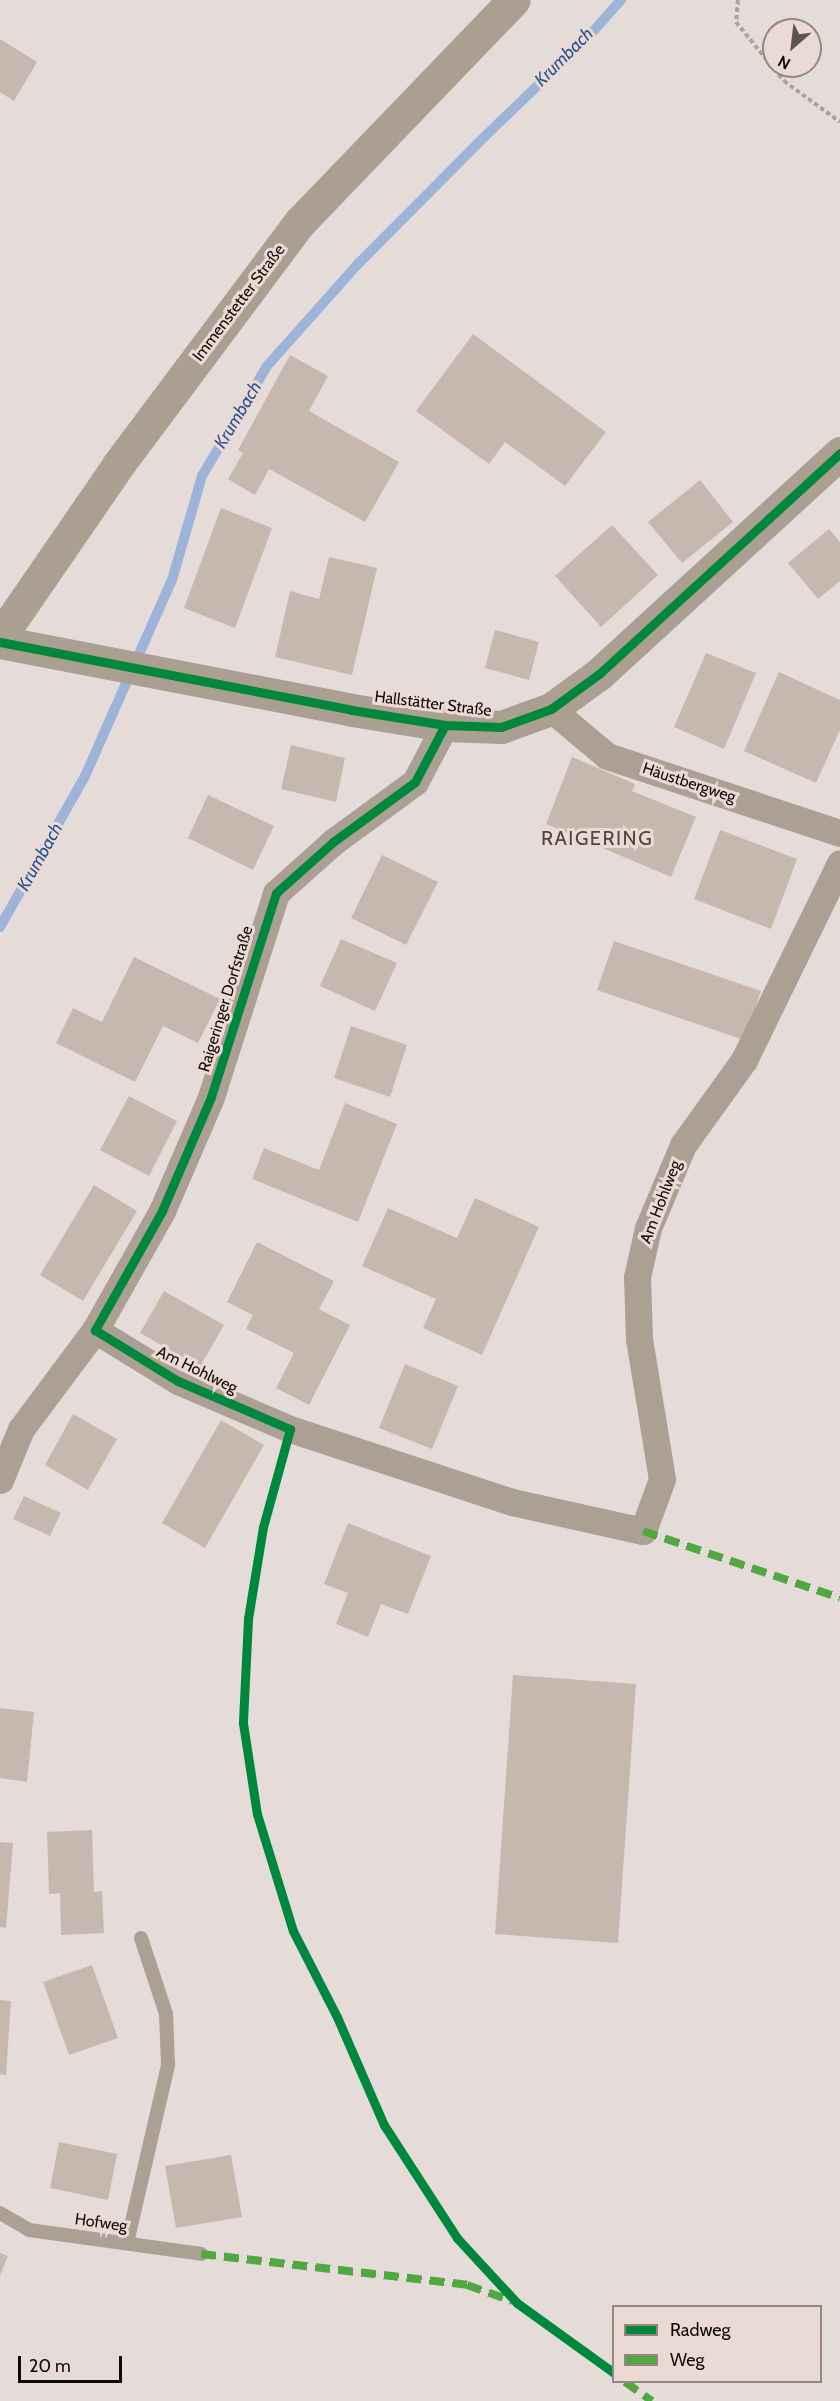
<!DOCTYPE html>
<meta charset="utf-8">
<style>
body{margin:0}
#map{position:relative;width:840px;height:2401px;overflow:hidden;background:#e5dcd9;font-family:Cabin,sans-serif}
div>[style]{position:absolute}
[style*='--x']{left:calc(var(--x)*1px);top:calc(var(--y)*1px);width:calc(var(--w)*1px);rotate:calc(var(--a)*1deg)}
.stream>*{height:10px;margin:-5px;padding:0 5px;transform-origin:5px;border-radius:5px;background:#9db4d8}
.building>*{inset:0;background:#c7b8af}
.path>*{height:4px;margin-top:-2px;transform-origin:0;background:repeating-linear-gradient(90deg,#aba29b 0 4.5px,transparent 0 7.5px)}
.lane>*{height:14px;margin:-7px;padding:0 7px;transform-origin:7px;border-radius:7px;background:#aca095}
.street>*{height:27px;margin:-13.5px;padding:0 13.5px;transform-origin:13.5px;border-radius:13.5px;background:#aca095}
.secondary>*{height:33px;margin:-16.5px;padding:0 16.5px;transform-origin:16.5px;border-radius:16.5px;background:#ab9f92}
.quiet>*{height:8px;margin-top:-4px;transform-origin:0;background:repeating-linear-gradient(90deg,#51a841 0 15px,transparent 0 23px)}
.cycleway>*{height:9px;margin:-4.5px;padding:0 4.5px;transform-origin:4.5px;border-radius:4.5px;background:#00873e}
span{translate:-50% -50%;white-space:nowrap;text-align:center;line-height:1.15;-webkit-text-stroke:6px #ebdad3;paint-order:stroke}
.street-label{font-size:16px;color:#100a08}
.water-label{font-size:18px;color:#265495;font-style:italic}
.quarter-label{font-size:20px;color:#52443e;letter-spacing:1.5px}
.legend{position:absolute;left:612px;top:2305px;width:210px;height:78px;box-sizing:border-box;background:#ebdad3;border:2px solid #938782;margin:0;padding:8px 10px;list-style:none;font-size:18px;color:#100a08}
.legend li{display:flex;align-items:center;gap:12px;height:30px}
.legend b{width:30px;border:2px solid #938782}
.north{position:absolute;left:762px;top:18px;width:60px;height:60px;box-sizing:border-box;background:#ebdad3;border:2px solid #938782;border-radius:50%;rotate:208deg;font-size:16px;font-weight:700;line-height:24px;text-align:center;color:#100a08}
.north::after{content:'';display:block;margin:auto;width:21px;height:27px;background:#5b5451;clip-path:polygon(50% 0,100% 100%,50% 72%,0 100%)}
.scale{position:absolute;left:18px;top:2356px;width:104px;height:27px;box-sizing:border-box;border:3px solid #100a08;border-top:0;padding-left:8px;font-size:18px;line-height:21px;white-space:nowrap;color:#100a08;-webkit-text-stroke:4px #ebdad3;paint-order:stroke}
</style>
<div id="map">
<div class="stream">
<div style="--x:0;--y:927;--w:173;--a:-60.6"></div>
<div style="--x:85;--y:776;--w:214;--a:-66.1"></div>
<div style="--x:172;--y:580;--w:108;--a:-73.9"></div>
<div style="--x:202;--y:476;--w:128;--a:-59.4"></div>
<div style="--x:267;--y:366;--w:137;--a:-48.3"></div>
<div style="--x:358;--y:264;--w:172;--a:-45.2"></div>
<div style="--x:479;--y:142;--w:154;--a:-43.9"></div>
<div style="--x:590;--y:35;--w:47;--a:-48.5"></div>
</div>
<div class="building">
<div style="clip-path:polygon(0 39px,37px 62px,14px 101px,0 92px)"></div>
<div style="clip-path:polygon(473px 334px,606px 432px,565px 486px,505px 442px,489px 464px,416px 411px)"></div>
<div style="clip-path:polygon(290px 355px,328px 376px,309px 411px,399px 462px,365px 522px,269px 469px,255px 495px,228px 479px,243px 453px,238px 450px)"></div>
<div style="clip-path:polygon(700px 480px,733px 522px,682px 563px,648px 522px)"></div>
<div style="clip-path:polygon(221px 508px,272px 528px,235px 628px,184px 608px)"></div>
<div style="clip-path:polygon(612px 525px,658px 575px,601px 627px,555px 576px)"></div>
<div style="clip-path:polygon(829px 529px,840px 542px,840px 581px,818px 599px,788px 563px)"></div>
<div style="clip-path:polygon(329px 557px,377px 568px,352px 675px,275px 657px,290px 591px,319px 599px)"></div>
<div style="clip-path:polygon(495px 630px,539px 642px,529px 680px,485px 668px)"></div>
<div style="clip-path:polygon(706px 653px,756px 673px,724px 749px,674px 727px)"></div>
<div style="clip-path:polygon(779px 672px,840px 700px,840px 730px,816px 783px,744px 751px)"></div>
<div style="clip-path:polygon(291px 745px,345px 758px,336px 802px,281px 789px)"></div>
<div style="clip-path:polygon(572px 757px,635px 784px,632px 791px,696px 817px,671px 877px,546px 824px)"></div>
<div style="clip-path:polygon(208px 795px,274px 826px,253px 870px,188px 838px)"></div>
<div style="clip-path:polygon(720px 830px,797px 859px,771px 929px,694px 899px)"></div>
<div style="clip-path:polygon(382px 855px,438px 882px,406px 945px,351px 918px)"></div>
<div style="clip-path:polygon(341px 939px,397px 963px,375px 1011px,320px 986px)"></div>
<div style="clip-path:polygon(614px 941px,761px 991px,744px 1040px,597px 990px)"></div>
<div style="clip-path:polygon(134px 957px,220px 999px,198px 1043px,163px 1026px,135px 1082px,56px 1043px,73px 1008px,102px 1022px)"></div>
<div style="clip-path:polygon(351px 1026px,407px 1045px,390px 1097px,334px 1078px)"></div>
<div style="clip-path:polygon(129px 1096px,177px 1121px,149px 1176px,100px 1150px)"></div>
<div style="clip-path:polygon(345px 1103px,397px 1124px,358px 1222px,252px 1179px,264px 1148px,319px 1170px)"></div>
<div style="clip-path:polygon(94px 1185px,137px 1211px,83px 1301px,40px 1275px)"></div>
<div style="clip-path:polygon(475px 1198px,539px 1227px,482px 1355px,423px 1328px,436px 1299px,362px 1266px,388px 1208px,457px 1238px)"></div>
<div style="clip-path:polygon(257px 1242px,334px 1281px,319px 1309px,350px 1325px,309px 1405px,276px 1388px,294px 1353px,246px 1329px,253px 1315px,227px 1302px)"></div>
<div style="clip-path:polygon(164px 1291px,224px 1325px,200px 1367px,140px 1333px)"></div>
<div style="clip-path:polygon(405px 1364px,458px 1386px,432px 1449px,379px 1428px)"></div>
<div style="clip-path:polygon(73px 1414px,117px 1439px,88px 1490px,45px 1465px)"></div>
<div style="clip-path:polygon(221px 1420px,264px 1445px,205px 1548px,162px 1523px)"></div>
<div style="clip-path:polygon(24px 1496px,61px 1513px,50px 1536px,13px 1519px)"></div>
<div style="clip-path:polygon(348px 1523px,431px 1556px,408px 1614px,381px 1604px,368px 1637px,336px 1624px,348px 1593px,324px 1584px)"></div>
<div style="clip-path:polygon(513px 1675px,636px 1684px,618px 1943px,495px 1934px)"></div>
<div style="clip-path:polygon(0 1708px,34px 1712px,27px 1782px,0 1778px)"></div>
<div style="clip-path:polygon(92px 1830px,94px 1892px,102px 1891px,104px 1933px,61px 1935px,60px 1893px,49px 1894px,47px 1832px)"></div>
<div style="clip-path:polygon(0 1842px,13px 1843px,6px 1928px,0 1927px)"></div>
<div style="clip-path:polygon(92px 1965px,118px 2038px,69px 2055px,43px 1982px)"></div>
<div style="clip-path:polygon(0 2000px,11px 2001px,6px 2075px,0 2074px)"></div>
<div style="clip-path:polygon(59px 2142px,117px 2154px,108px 2200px,50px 2188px)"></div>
<div style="clip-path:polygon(231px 2155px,242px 2217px,176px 2228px,165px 2166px)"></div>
<div style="clip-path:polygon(0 2253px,8px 2256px,0 2275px)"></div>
</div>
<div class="path">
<div style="--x:738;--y:0;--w:22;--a:95"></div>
<div style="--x:736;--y:22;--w:76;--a:50.9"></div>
<div style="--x:784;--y:81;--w:69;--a:36.2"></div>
</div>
<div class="lane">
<div style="--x:0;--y:2213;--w:34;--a:30"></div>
<div style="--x:29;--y:2230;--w:174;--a:7.9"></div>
<div style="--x:127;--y:2243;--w:183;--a:-77"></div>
<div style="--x:168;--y:2065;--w:51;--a:-92.2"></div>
<div style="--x:166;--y:2014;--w:80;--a:-108.2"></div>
</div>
<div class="street">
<div style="--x:551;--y:709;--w:73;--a:40"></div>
<div style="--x:607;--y:756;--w:245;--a:18.3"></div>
<div style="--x:95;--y:1330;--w:97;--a:31.6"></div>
<div style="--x:178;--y:1381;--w:122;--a:23.2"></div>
<div style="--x:290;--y:1429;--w:234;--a:18.2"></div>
<div style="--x:512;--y:1502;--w:134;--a:12.5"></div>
<div style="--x:643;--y:1531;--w:55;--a:-69.9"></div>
<div style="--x:662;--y:1479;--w:142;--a:-99.3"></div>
<div style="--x:639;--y:1339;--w:62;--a:-91.8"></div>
<div style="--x:637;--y:1277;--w:50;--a:-77.3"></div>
<div style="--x:648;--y:1228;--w:90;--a:-67.1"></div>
<div style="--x:683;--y:1145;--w:105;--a:-54.3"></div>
<div style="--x:744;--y:1060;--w:219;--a:-64"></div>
<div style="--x:0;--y:1480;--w:55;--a:-67.6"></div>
<div style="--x:21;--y:1429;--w:124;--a:-53.2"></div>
<div style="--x:95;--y:1330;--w:137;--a:-60.6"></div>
<div style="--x:162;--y:1211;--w:124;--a:-66.7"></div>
<div style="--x:211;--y:1097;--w:214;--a:-72.3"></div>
<div style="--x:276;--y:893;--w:76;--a:-41.8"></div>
<div style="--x:333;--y:842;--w:102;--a:-36.2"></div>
<div style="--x:415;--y:782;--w:64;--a:-62.2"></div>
</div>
<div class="secondary">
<div style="--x:0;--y:637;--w:209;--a:-55.5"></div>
<div style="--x:118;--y:465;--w:304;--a:-53.2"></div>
<div style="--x:300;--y:222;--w:308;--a:-46.1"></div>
<div style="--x:0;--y:642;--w:359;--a:10.9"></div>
<div style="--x:352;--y:710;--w:94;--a:9.2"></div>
<div style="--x:445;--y:725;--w:56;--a:2"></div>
<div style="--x:501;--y:727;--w:53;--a:-19.8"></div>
<div style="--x:551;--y:709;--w:59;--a:-36.1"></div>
<div style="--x:599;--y:674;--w:327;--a:-42.5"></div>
</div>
<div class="quiet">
<div style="--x:643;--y:1531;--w:208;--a:18.8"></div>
<div style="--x:201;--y:2254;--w:268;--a:6.6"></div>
<div style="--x:467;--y:2285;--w:48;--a:19.6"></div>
<div style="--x:625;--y:2382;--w:33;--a:35"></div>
</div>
<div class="cycleway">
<div style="--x:0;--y:642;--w:359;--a:10.9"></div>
<div style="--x:352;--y:710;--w:94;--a:9.2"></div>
<div style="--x:445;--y:725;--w:56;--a:2"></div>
<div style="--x:501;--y:727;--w:53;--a:-19.8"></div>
<div style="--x:551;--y:709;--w:59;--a:-36.1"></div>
<div style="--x:599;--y:674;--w:327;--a:-42.5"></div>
<div style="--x:445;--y:725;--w:64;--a:117.8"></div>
<div style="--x:415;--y:782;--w:102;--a:143.8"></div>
<div style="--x:333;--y:842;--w:76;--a:138.2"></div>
<div style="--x:276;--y:893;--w:214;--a:107.7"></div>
<div style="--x:211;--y:1097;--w:124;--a:113.3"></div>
<div style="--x:162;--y:1211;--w:137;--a:119.4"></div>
<div style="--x:95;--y:1330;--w:97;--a:31.6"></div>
<div style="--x:178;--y:1381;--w:122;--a:23.2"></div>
<div style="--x:290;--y:1429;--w:102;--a:105.4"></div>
<div style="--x:263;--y:1527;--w:93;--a:99.3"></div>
<div style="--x:248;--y:1619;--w:104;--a:92.8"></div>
<div style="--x:243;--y:1723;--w:92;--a:81.3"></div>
<div style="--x:257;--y:1814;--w:122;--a:72.9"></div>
<div style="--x:293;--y:1931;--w:97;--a:62.9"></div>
<div style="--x:337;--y:2017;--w:118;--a:66.5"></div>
<div style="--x:384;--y:2125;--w:135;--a:57.1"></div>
<div style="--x:457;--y:2238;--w:88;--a:47.3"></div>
<div style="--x:517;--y:2303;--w:120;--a:35.8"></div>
</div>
<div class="street-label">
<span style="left:239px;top:303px;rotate:-53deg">Immenstetter Straße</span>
<span style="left:433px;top:704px;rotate:7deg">Hallstätter Straße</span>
<span style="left:689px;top:783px;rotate:18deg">Häustbergweg</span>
<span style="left:226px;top:999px;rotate:-73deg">Raigeringer Dorfstraße</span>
<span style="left:661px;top:1202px;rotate:-69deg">Am Hohlweg</span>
<span style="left:197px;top:1370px;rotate:26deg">Am Hohlweg</span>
<span style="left:101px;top:2223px;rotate:8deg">Hofweg</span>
</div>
<div class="water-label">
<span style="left:564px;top:57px;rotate:-45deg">Krumbach</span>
<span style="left:238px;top:415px;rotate:-59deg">Krumbach</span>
<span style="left:40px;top:857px;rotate:-61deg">Krumbach</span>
</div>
<div class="quarter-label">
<span style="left:597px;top:838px">RAIGERING</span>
</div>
<ul class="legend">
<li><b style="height:8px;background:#00873e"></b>Radweg</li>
<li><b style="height:8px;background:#51a841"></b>Weg</li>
</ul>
<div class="north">N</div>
<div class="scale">20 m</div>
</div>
